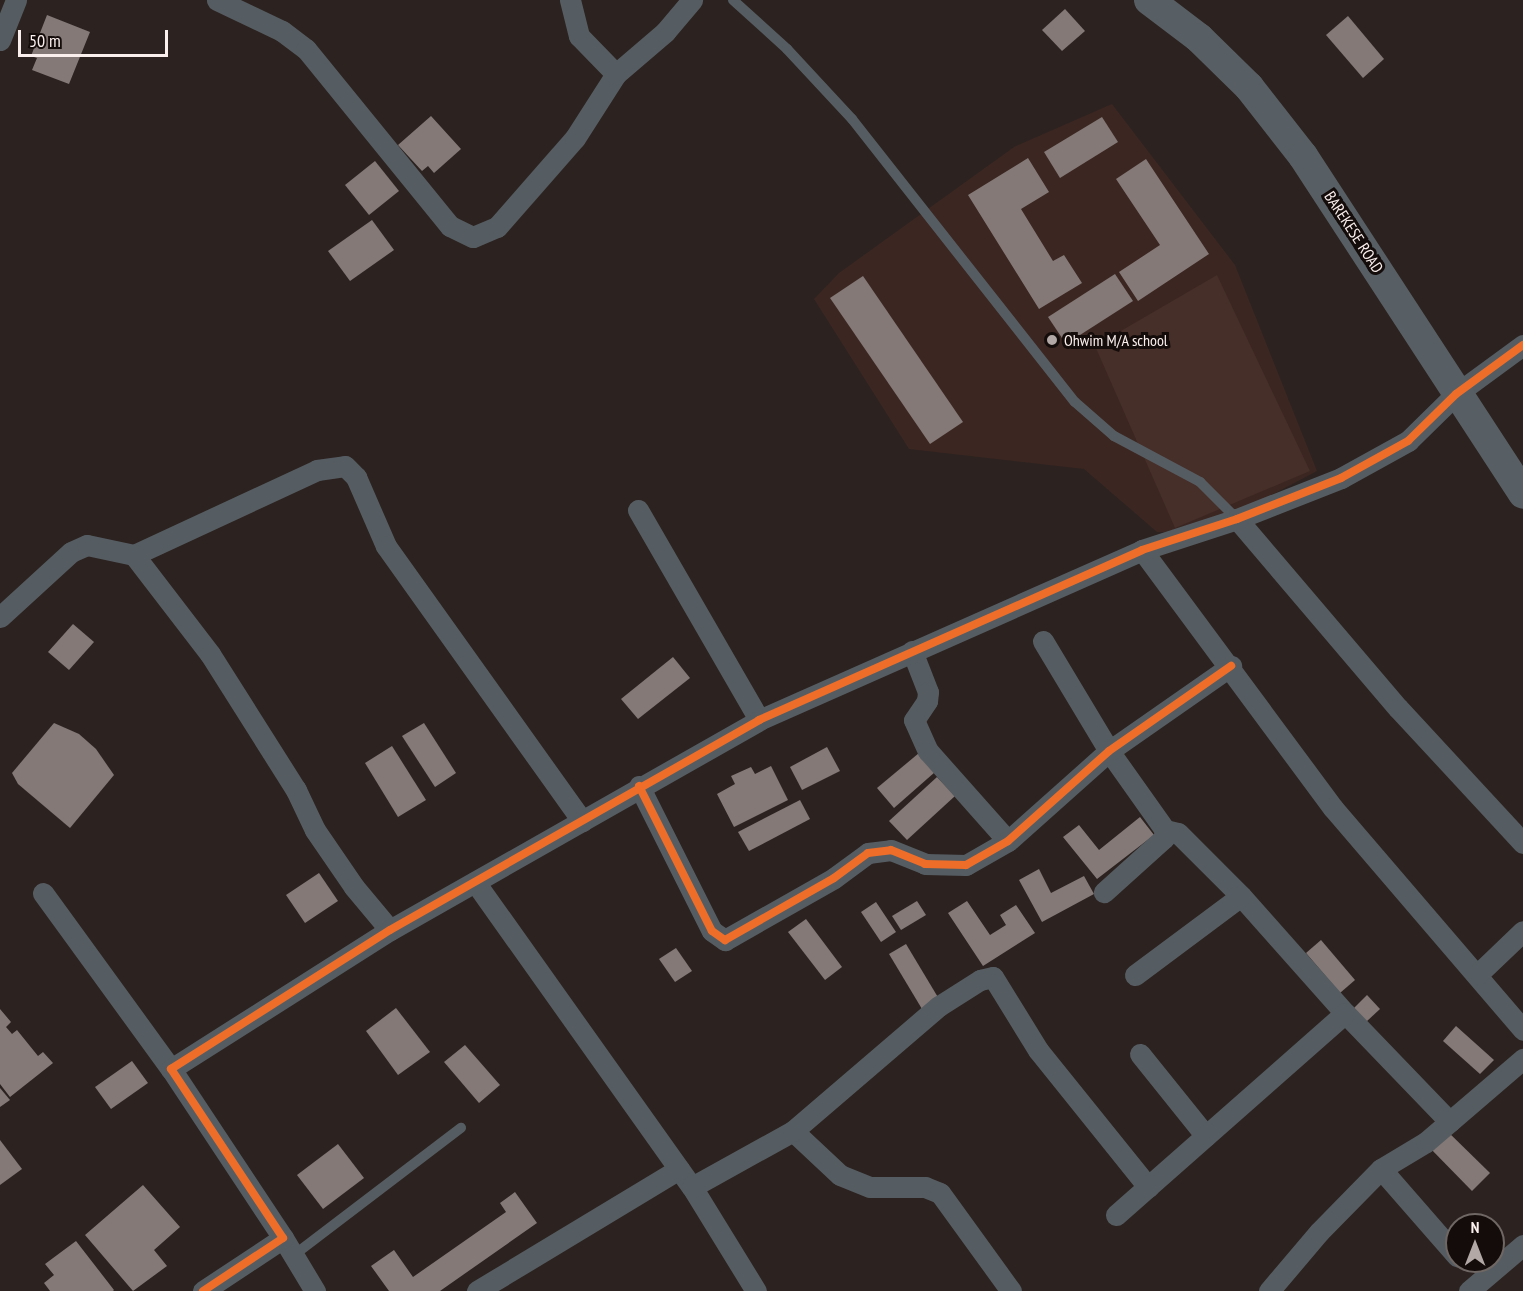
<!DOCTYPE html>
<style>
body{margin:0}
#map{position:relative;width:1523px;height:1291px;overflow:hidden;background:#2c2321;font-family:"PT Sans Narrow",sans-serif}
div>[style]{position:absolute}
[style*='--x']{left:calc(var(--x)*1px);top:calc(var(--y)*1px);width:calc(var(--w)*1px);rotate:calc(var(--a)*1deg)}
.built>*{inset:0;background:#3b2621}
.green>*{inset:0;background:#462e29}
.building>*{inset:0;background:#847977}
.lane>*{height:10px;margin:-5px;padding:0 5px;transform-origin:5px;border-radius:5px;background:#565d62}
.street>*{height:21px;margin:-10.5px;padding:0 10.5px;transform-origin:10.5px;border-radius:10.5px;background:#565d62}
.secondary>*{height:30px;margin:-15px;padding:0 15px;transform-origin:15px;border-radius:15px;background:#585f64}
.cycleway>*{height:8px;margin:-4px;padding:0 4px;transform-origin:4px;border-radius:4px;background:#ee6e29}
.dots>*{width:16px;height:16px;translate:-50% -50%;box-sizing:border-box;border:3px solid #130c0a;border-radius:50%}
span{translate:-50% -50%;white-space:nowrap;text-align:center;line-height:1.15;-webkit-text-stroke:6px #130c0a;paint-order:stroke}
.street-label{font-size:16px;color:#faefec}
.poi-label{font-size:16px;color:#faefec}
.left{translate:0 -50%;text-align:left}
.north{position:absolute;left:1445px;top:1213px;width:60px;height:60px;box-sizing:border-box;background:#130c0a;border:2px solid #6f6764;border-radius:50%;rotate:0deg;font-size:16px;font-weight:700;line-height:24px;text-align:center;color:#faefec}
.north::after{content:'';display:block;margin:auto;width:21px;height:27px;background:#b2a8a5;clip-path:polygon(50% 0,100% 100%,50% 72%,0 100%)}
.scale{position:absolute;left:18px;top:30px;width:150px;height:27px;box-sizing:border-box;border:3px solid #faefec;border-top:0;padding-left:8px;font-size:18px;line-height:21px;white-space:nowrap;color:#faefec;-webkit-text-stroke:4px #130c0a;paint-order:stroke}
</style>
<div id="map">
<div class="built">
<div style="clip-path:polygon(1112px 104px,1235px 265px,1317px 471px,1256px 503px,1166px 532px,1157px 532px,1084px 469px,909px 449px,814px 299px,839px 273px,1014px 147px)"></div>
</div>
<div class="green">
<div style="clip-path:polygon(1217px 275px,1310px 471px,1175px 528px,1095px 346px)"></div>
</div>
<div class="building">
<div style="clip-path:polygon(1065px 9px,1085px 31px,1062px 51px,1042px 30px)"></div>
<div style="clip-path:polygon(47px 15px,90px 32px,69px 84px,32px 70px,37px 58px,31px 56px)"></div>
<div style="clip-path:polygon(1348px 16px,1384px 59px,1363px 78px,1326px 35px)"></div>
<div style="clip-path:polygon(431px 116px,461px 149px,434px 173px,428px 166px,422px 171px,398px 145px)"></div>
<div style="clip-path:polygon(1102px 117px,1118px 142px,1060px 178px,1044px 152px)"></div>
<div style="clip-path:polygon(1028px 158px,1049px 192px,1021px 209px,1053px 261px,1064px 255px,1082px 283px,1039px 309px,968px 195px)"></div>
<div style="clip-path:polygon(1146px 159px,1209px 254px,1138px 301px,1119px 272px,1160px 245px,1116px 179px)"></div>
<div style="clip-path:polygon(375px 161px,399px 191px,369px 215px,345px 185px)"></div>
<div style="clip-path:polygon(372px 220px,394px 250px,350px 281px,328px 251px)"></div>
<div style="clip-path:polygon(1115px 274px,1133px 301px,1066px 344px,1048px 317px)"></div>
<div style="clip-path:polygon(863px 276px,963px 422px,930px 444px,830px 298px)"></div>
<div style="clip-path:polygon(73px 624px,94px 642px,69px 670px,48px 652px)"></div>
<div style="clip-path:polygon(673px 657px,690px 678px,638px 719px,621px 699px)"></div>
<div style="clip-path:polygon(54px 723px,79px 734px,96px 749px,114px 775px,70px 828px,18px 784px,12px 773px)"></div>
<div style="clip-path:polygon(424px 723px,456px 773px,435px 787px,402px 736px)"></div>
<div style="clip-path:polygon(392px 746px,426px 800px,398px 817px,365px 763px)"></div>
<div style="clip-path:polygon(827px 747px,840px 771px,802px 790px,790px 767px)"></div>
<div style="clip-path:polygon(919px 753px,935px 772px,894px 808px,877px 788px)"></div>
<div style="clip-path:polygon(771px 766px,788px 800px,734px 827px,717px 794px,735px 784px,731px 776px,751px 767px,755px 774px)"></div>
<div style="clip-path:polygon(937px 777px,955px 796px,907px 840px,889px 821px)"></div>
<div style="clip-path:polygon(800px 800px,810px 819px,749px 851px,738px 832px)"></div>
<div style="clip-path:polygon(1140px 817px,1154px 835px,1097px 879px,1063px 837px,1079px 825px,1099px 850px)"></div>
<div style="clip-path:polygon(1039px 869px,1051px 893px,1084px 876px,1094px 894px,1042px 922px,1019px 880px)"></div>
<div style="clip-path:polygon(319px 873px,338px 901px,305px 923px,286px 895px)"></div>
<div style="clip-path:polygon(917px 901px,926px 915px,901px 930px,892px 916px)"></div>
<div style="clip-path:polygon(967px 901px,990px 935px,1006px 925px,1000px 915px,1016px 905px,1035px 933px,983px 966px,948px 913px)"></div>
<div style="clip-path:polygon(876px 902px,896px 932px,881px 942px,861px 912px)"></div>
<div style="clip-path:polygon(806px 919px,842px 967px,825px 980px,788px 932px)"></div>
<div style="clip-path:polygon(1321px 940px,1355px 980px,1340px 993px,1306px 953px)"></div>
<div style="clip-path:polygon(906px 944px,939px 999px,922px 1009px,889px 954px)"></div>
<div style="clip-path:polygon(676px 948px,692px 971px,675px 982px,659px 959px)"></div>
<div style="clip-path:polygon(1367px 995px,1380px 1009px,1366px 1022px,1353px 1009px)"></div>
<div style="clip-path:polygon(396px 1008px,430px 1052px,398px 1075px,366px 1031px)"></div>
<div style="clip-path:polygon(0 1009px,11px 1022px,6px 1027px,12px 1034px,17px 1030px,38px 1056px,43px 1052px,53px 1063px,10px 1097px,0 1084px)"></div>
<div style="clip-path:polygon(1456px 1026px,1494px 1060px,1480px 1074px,1443px 1041px)"></div>
<div style="clip-path:polygon(465px 1045px,500px 1085px,479px 1103px,444px 1062px)"></div>
<div style="clip-path:polygon(132px 1061px,148px 1083px,111px 1109px,95px 1087px)"></div>
<div style="clip-path:polygon(0 1088px,10px 1100px,0 1107px)"></div>
<div style="clip-path:polygon(1444px 1128px,1490px 1173px,1472px 1191px,1427px 1145px)"></div>
<div style="clip-path:polygon(0 1140px,22px 1169px,0 1185px)"></div>
<div style="clip-path:polygon(338px 1144px,364px 1178px,323px 1209px,297px 1175px)"></div>
<div style="clip-path:polygon(143px 1185px,180px 1227px,154px 1250px,167px 1266px,133px 1291px,85px 1235px)"></div>
<div style="clip-path:polygon(515px 1192px,537px 1223px,440px 1291px,389px 1291px,371px 1266px,394px 1250px,413px 1277px,506px 1212px,500px 1203px)"></div>
<div style="clip-path:polygon(76px 1241px,114px 1290px,113px 1291px,50px 1291px,44px 1283px,54px 1275px,45px 1264px)"></div>
</div>
<div class="lane">
<div style="--x:733;--y:0;--w:73;--a:42.2"></div>
<div style="--x:787;--y:49;--w:96;--a:47.1"></div>
<div style="--x:852;--y:119;--w:360;--a:51.8"></div>
<div style="--x:1075;--y:402;--w:52;--a:41.1"></div>
<div style="--x:1114;--y:436;--w:98;--a:28.1"></div>
<div style="--x:1200;--y:482;--w:52;--a:45"></div>
<div style="--x:294;--y:1255;--w:210;--a:-37.3"></div>
</div>
<div class="street">
<div style="--x:217;--y:0;--w:72;--a:25.5"></div>
<div style="--x:282;--y:31;--w:30;--a:37"></div>
<div style="--x:306;--y:49;--w:228;--a:50.9"></div>
<div style="--x:450;--y:226;--w:25;--a:26"></div>
<div style="--x:473;--y:237;--w:26;--a:-23"></div>
<div style="--x:497;--y:227;--w:118;--a:-48.8"></div>
<div style="--x:575;--y:138;--w:76;--a:-57.4"></div>
<div style="--x:570;--y:0;--w:37;--a:76"></div>
<div style="--x:579;--y:36;--w:53;--a:45.8"></div>
<div style="--x:616;--y:74;--w:65;--a:-40.6"></div>
<div style="--x:665;--y:32;--w:42;--a:-49.8"></div>
<div style="--x:0;--y:40;--w:43;--a:-68.2"></div>
<div style="--x:638;--y:510;--w:242;--a:60"></div>
<div style="--x:1237;--y:519;--w:248;--a:49.6"></div>
<div style="--x:1398;--y:708;--w:184;--a:47.2"></div>
<div style="--x:1142;--y:550;--w:321;--a:53.5"></div>
<div style="--x:1333;--y:808;--w:292;--a:49.4"></div>
<div style="--x:134;--y:555;--w:202;--a:-24.9"></div>
<div style="--x:317;--y:470;--w:28;--a:-8"></div>
<div style="--x:345;--y:466;--w:16;--a:45"></div>
<div style="--x:356;--y:477;--w:75;--a:66.5"></div>
<div style="--x:386;--y:546;--w:338;--a:54.5"></div>
<div style="--x:0;--y:617;--w:96;--a:-42.5"></div>
<div style="--x:71;--y:552;--w:17;--a:-24"></div>
<div style="--x:87;--y:545;--w:48;--a:12"></div>
<div style="--x:134;--y:555;--w:125;--a:52.5"></div>
<div style="--x:210;--y:654;--w:161;--a:57.7"></div>
<div style="--x:296;--y:790;--w:44;--a:64.6"></div>
<div style="--x:315;--y:830;--w:69;--a:55.6"></div>
<div style="--x:354;--y:887;--w:56;--a:50.1"></div>
<div style="--x:1043;--y:641;--w:128;--a:59"></div>
<div style="--x:1109;--y:751;--w:97;--a:54.7"></div>
<div style="--x:1165;--y:830;--w:8;--a:97"></div>
<div style="--x:1164;--y:838;--w:81;--a:138"></div>
<div style="--x:912;--y:651;--w:44;--a:68.7"></div>
<div style="--x:928;--y:692;--w:9;--a:96"></div>
<div style="--x:927;--y:701;--w:23;--a:124"></div>
<div style="--x:914;--y:720;--w:34;--a:66"></div>
<div style="--x:928;--y:751;--w:120;--a:48.4"></div>
<div style="--x:639;--y:786;--w:162;--a:63.3"></div>
<div style="--x:712;--y:931;--w:16;--a:35"></div>
<div style="--x:725;--y:940;--w:125;--a:-29.6"></div>
<div style="--x:834;--y:878;--w:42;--a:-36.3"></div>
<div style="--x:868;--y:853;--w:23;--a:-7"></div>
<div style="--x:891;--y:850;--w:37;--a:22"></div>
<div style="--x:925;--y:864;--w:41;--a:1.4"></div>
<div style="--x:966;--y:865;--w:48;--a:-29.7"></div>
<div style="--x:1008;--y:841;--w:135;--a:-41.7"></div>
<div style="--x:1109;--y:751;--w:149;--a:-34.9"></div>
<div style="--x:1165;--y:830;--w:13;--a:13"></div>
<div style="--x:1178;--y:833;--w:89;--a:45"></div>
<div style="--x:1241;--y:896;--w:157;--a:48.4"></div>
<div style="--x:1345;--y:1013;--w:151;--a:46.1"></div>
<div style="--x:475;--y:882;--w:374;--a:54.6"></div>
<div style="--x:692;--y:1187;--w:122;--a:58.4"></div>
<div style="--x:43;--y:893;--w:218;--a:54"></div>
<div style="--x:1478;--y:974;--w:62;--a:-43.7"></div>
<div style="--x:1135;--y:975;--w:132;--a:-36.7"></div>
<div style="--x:1140;--y:1054;--w:105;--a:51.2"></div>
<div style="--x:793;--y:1131;--w:64;--a:43.1"></div>
<div style="--x:840;--y:1175;--w:32;--a:22"></div>
<div style="--x:870;--y:1187;--w:55;--a:0"></div>
<div style="--x:925;--y:1187;--w:16;--a:22"></div>
<div style="--x:940;--y:1193;--w:121;--a:54.1"></div>
<div style="--x:1381;--y:1169;--w:116;--a:48.9"></div>
<div style="--x:692;--y:1187;--w:115;--a:-29"></div>
<div style="--x:793;--y:1131;--w:192;--a:-40.6"></div>
<div style="--x:939;--y:1006;--w:49;--a:-32.4"></div>
<div style="--x:980;--y:980;--w:13;--a:-13"></div>
<div style="--x:993;--y:977;--w:86;--a:58.3"></div>
<div style="--x:1038;--y:1050;--w:176;--a:51.2"></div>
<div style="--x:1116;--y:1215;--w:305;--a:-41.4"></div>
<div style="--x:283;--y:1238;--w:62;--a:58.9"></div>
<div style="--x:203;--y:1291;--w:96;--a:-33.5"></div>
<div style="--x:283;--y:1238;--w:203;--a:-123.5"></div>
<div style="--x:171;--y:1069;--w:259;--a:-32.4"></div>
<div style="--x:390;--y:930;--w:425;--a:-29.6"></div>
<div style="--x:759;--y:720;--w:419;--a:-23.9"></div>
<div style="--x:1142;--y:550;--w:100;--a:-18.1"></div>
<div style="--x:1237;--y:519;--w:112;--a:-21.5"></div>
<div style="--x:1341;--y:478;--w:77;--a:-28.9"></div>
<div style="--x:1408;--y:441;--w:67;--a:-44.4"></div>
<div style="--x:1456;--y:394;--w:83;--a:-36.2"></div>
<div style="--x:477;--y:1291;--w:236;--a:-31.1"></div>
<div style="--x:1269;--y:1291;--w:77;--a:-49.7"></div>
<div style="--x:1319;--y:1232;--w:88;--a:-45.5"></div>
<div style="--x:1381;--y:1169;--w:52;--a:-31"></div>
<div style="--x:1426;--y:1142;--w:128;--a:-40.6"></div>
<div style="--x:1469;--y:1291;--w:71;--a:-40.4"></div>
</div>
<div class="secondary">
<div style="--x:1149;--y:0;--w:63;--a:37.2"></div>
<div style="--x:1199;--y:38;--w:70;--a:44.4"></div>
<div style="--x:1249;--y:87;--w:88;--a:52"></div>
<div style="--x:1303;--y:156;--w:403;--a:56.9"></div>
</div>
<div class="cycleway">
<div style="--x:639;--y:786;--w:162;--a:63.3"></div>
<div style="--x:712;--y:931;--w:16;--a:35"></div>
<div style="--x:725;--y:940;--w:125;--a:-29.6"></div>
<div style="--x:834;--y:878;--w:42;--a:-36.3"></div>
<div style="--x:868;--y:853;--w:23;--a:-7"></div>
<div style="--x:891;--y:850;--w:37;--a:22"></div>
<div style="--x:925;--y:864;--w:41;--a:1.4"></div>
<div style="--x:966;--y:865;--w:48;--a:-29.7"></div>
<div style="--x:1008;--y:841;--w:135;--a:-41.7"></div>
<div style="--x:1109;--y:751;--w:149;--a:-34.9"></div>
<div style="--x:203;--y:1291;--w:96;--a:-33.5"></div>
<div style="--x:283;--y:1238;--w:203;--a:-123.5"></div>
<div style="--x:171;--y:1069;--w:259;--a:-32.4"></div>
<div style="--x:390;--y:930;--w:425;--a:-29.6"></div>
<div style="--x:759;--y:720;--w:419;--a:-23.9"></div>
<div style="--x:1142;--y:550;--w:100;--a:-18.1"></div>
<div style="--x:1237;--y:519;--w:112;--a:-21.5"></div>
<div style="--x:1341;--y:478;--w:77;--a:-28.9"></div>
<div style="--x:1408;--y:441;--w:67;--a:-44.4"></div>
<div style="--x:1456;--y:394;--w:83;--a:-36.2"></div>
</div>
<div class="dots">
<div style="left:1052px;top:340px;background:#b2a8a5"></div>
</div>
<div class="street-label">
<span style="left:1354px;top:232px;rotate:57deg">BAREKESE ROAD</span>
</div>
<div class="poi-label">
<span class="left" style="left:1064px;top:340px">Ohwim M/A school</span>
</div>
<div class="north">N</div>
<div class="scale">50 m</div>
</div>
